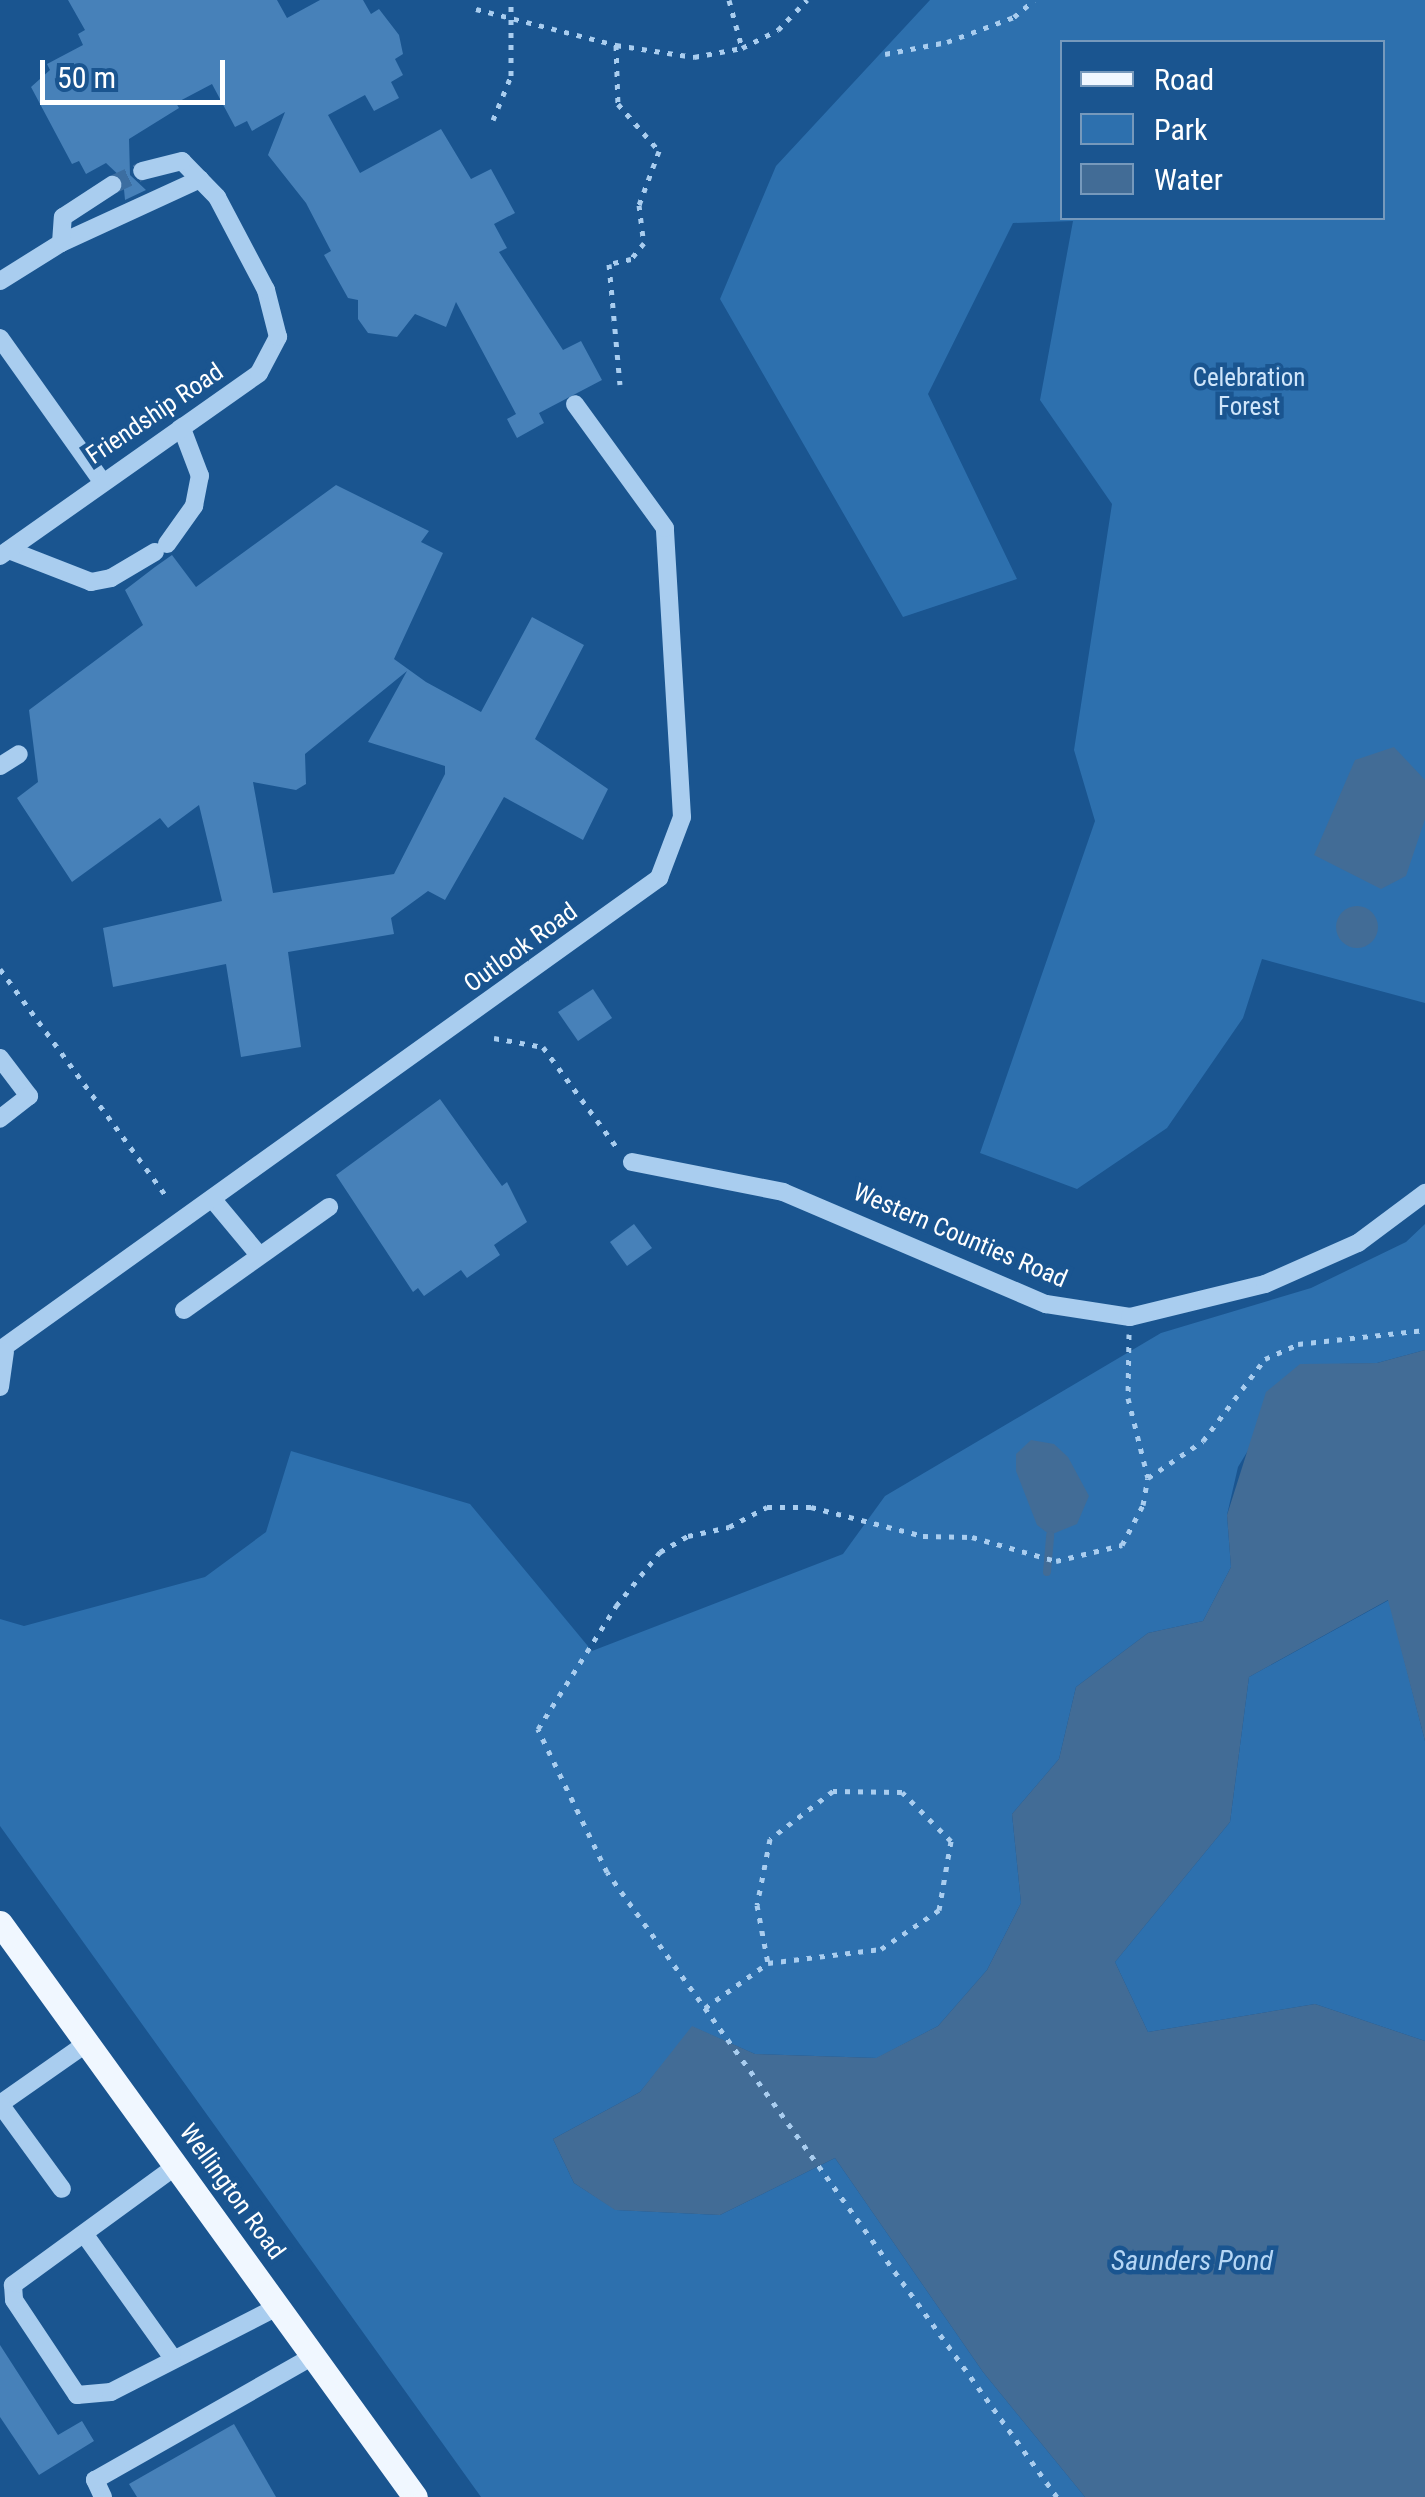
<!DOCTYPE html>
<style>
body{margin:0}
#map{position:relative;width:1425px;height:2497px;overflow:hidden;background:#1a5590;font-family:"Roboto Condensed",sans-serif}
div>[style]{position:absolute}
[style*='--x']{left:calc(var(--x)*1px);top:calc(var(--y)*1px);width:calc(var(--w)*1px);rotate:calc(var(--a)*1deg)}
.green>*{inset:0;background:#2d70ae}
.water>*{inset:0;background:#426c96}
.round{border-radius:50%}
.stream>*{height:8px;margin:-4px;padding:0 4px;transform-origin:4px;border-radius:4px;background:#426c96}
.building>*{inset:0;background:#4781b9}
.minor-tunnel>*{height:18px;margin-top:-9px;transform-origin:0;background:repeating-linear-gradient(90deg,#3c6ea1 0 18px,transparent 0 27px)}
.path>*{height:5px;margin-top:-2.5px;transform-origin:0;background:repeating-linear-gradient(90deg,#a9cdef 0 5px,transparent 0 13px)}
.minor>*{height:18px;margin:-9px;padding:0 9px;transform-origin:9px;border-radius:9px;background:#a9cdef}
.major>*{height:25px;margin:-12.5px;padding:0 12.5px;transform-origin:12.5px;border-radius:12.5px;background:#f0f7ff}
span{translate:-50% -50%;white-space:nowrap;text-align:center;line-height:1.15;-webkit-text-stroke:9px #1a5590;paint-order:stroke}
.park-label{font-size:25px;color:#cfe5fa}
.street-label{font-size:25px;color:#fff}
.water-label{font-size:28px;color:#b5d6f5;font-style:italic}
.legend{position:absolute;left:1060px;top:40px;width:325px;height:180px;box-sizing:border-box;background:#1a5590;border:2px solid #7699bc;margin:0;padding:12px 18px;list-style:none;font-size:30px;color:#fff}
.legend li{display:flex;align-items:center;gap:20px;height:50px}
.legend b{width:50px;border:2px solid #7699bc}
.scale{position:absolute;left:40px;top:60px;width:185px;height:45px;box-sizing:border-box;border:5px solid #fff;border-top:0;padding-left:12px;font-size:30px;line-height:35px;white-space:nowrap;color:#fff;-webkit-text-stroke:8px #1a5590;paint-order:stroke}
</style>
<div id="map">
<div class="green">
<div style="clip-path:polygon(evenodd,930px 0,1425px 0,1425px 1003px,1262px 959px,1243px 1018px,1167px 1128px,1077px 1189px,980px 1153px,1095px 821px,1074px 750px,1112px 504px,1040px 400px,1073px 221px,1013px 223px,928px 394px,1017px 579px,903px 617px,720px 299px,776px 166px,930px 0,1062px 42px,1382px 42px,1382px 218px,1062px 218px,1062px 42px)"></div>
<div style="clip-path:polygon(1425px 1224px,1425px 1350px,1377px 1363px,1300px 1365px,1238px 1467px,1227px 1515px,1231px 1567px,1203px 1621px,1148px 1633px,1076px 1687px,1059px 1759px,1012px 1814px,1021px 1903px,987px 1970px,938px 2026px,877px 2058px,755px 2054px,693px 2027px,640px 2092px,553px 2139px,574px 2183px,616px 2210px,720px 2215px,835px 2158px,983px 2372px,1085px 2497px,481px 2497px,0 1826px,0 1619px,24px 1626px,205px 1577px,266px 1532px,291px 1451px,470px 1504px,592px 1651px,843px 1554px,885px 1496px,1161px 1333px,1311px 1288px,1406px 1242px)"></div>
<div style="clip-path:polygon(1389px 1600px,1425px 1741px,1425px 2041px,1315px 2004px,1148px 2032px,1115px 1962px,1230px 1822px,1249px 1677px)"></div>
</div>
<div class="water">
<div style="clip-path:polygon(1394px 747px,1425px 780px,1425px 819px,1406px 876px,1381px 889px,1314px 855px,1355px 760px)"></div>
<div class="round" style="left:1336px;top:906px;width:42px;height:42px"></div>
<div style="clip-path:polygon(1425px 1350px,1425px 1741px,1388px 1600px,1249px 1677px,1230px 1822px,1115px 1962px,1148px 2032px,1315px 2004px,1425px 2041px,1425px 2497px,1085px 2497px,983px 2372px,835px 2158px,720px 2215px,615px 2210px,574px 2183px,553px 2139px,640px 2092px,692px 2026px,755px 2054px,876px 2058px,938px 2026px,987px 1970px,1021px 1903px,1012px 1814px,1059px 1759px,1076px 1687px,1148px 1633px,1203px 1621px,1231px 1567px,1227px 1515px,1266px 1392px,1300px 1364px,1377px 1363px)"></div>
<div style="clip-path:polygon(1031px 1440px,1054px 1444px,1068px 1457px,1089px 1496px,1077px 1524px,1050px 1535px,1037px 1525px,1016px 1471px,1016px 1454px)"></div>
</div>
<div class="stream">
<div style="--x:1047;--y:1572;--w:37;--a:-85"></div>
</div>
<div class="building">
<div style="clip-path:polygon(68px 0,277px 0,287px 18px,320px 0,363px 0,371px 14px,379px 9px,399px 35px,403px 54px,395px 59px,403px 75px,391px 82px,399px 98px,374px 111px,365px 95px,328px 115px,360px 173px,441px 129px,471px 179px,491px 169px,515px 213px,494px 224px,507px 248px,499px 252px,563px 350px,581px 341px,602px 380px,539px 413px,544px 423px,517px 438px,507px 419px,516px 414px,456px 302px,446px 327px,415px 314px,397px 337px,368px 333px,358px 319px,358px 300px,348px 298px,324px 255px,331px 251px,306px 203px,268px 155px,285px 112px,252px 131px,247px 121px,235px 127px,212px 84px,176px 103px,179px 108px,129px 139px,130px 175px,146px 190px,125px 200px,123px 179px,106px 163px,86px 174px,79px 161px,72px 164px,31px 87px,50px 70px,47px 64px,83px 45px,78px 34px,85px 30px)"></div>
<div style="clip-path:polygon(evenodd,336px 485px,429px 531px,421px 542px,443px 553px,394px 659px,426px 682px,481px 712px,532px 617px,584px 645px,535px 739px,608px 789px,583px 840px,504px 797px,445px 900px,428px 891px,391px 918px,394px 934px,288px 952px,301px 1047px,241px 1057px,226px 964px,113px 987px,103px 928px,222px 901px,199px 805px,168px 828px,160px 818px,72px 882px,17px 798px,38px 782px,29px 710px,143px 625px,125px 590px,155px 567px,172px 555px,196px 587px,336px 485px,407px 671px,368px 742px,445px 766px,445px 774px,394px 874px,273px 893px,253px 782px,296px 790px,306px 784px,305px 754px,407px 671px)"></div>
<div style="clip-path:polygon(593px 989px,612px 1018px,578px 1041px,558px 1012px)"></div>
<div style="clip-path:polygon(440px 1099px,502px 1186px,507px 1182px,527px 1222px,494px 1245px,500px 1255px,467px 1278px,461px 1270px,424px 1296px,418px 1288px,413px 1292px,336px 1175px)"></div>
<div style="clip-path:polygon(634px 1224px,652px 1248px,627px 1266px,610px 1242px)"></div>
<div style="clip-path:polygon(0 2345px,58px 2435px,82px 2421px,94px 2441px,39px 2475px,0 2417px)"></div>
<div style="clip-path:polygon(234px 2424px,276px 2497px,137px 2497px,129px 2484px)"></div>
</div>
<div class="minor-tunnel">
<div style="--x:112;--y:185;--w:33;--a:-25"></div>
</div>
<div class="path">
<div style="--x:729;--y:0;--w:50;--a:74.8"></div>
<div style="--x:476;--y:9;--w:145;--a:14.4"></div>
<div style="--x:616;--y:45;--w:59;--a:88.1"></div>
<div style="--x:618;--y:104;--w:62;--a:48.9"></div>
<div style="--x:659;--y:151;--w:58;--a:110.3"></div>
<div style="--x:639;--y:205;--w:38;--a:83"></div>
<div style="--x:644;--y:243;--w:21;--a:129"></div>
<div style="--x:631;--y:259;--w:23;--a:167"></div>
<div style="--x:609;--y:264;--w:121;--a:84.8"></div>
<div style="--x:616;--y:45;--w:79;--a:8.7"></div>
<div style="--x:694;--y:57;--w:49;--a:-10.6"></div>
<div style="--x:742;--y:48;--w:40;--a:-26.6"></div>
<div style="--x:778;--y:30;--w:42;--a:-46"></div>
<div style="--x:885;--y:54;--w:63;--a:-11"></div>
<div style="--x:947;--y:42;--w:72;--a:-20.5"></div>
<div style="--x:1014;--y:17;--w:26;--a:-40"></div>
<div style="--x:493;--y:120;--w:48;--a:-67.8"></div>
<div style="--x:511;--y:76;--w:76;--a:-90"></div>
<div style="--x:0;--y:969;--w:283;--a:53.8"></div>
<div style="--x:494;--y:1038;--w:50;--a:10.4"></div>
<div style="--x:543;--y:1047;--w:127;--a:53.7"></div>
<div style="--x:1129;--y:1334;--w:64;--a:90.9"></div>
<div style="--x:1128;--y:1398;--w:82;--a:76"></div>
<div style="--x:705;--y:2008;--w:77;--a:-35.5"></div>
<div style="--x:768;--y:1963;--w:114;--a:-7.1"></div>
<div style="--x:881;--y:1949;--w:70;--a:-33.9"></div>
<div style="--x:939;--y:1910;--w:70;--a:-80.1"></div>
<div style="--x:951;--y:1841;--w:69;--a:-135"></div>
<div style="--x:902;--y:1792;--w:69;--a:-179.2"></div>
<div style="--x:833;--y:1791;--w:79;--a:142.7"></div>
<div style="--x:770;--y:1839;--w:67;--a:101.1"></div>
<div style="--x:757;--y:1905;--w:59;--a:79.3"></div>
<div style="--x:1057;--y:2497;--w:770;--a:-125.75"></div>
<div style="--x:607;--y:1872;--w:159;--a:-115.8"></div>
<div style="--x:538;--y:1729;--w:146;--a:-57.6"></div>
<div style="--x:616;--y:1606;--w:70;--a:-50.8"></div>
<div style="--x:660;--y:1552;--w:32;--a:-30"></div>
<div style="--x:688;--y:1536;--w:42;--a:-12.4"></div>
<div style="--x:729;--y:1527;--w:43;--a:-27.8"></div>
<div style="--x:767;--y:1507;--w:44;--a:0"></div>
<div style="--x:811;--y:1507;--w:116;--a:14.5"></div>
<div style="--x:923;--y:1536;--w:49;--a:1.2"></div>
<div style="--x:972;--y:1537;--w:87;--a:15.9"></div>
<div style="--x:1056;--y:1561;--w:68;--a:-13.6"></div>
<div style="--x:1122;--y:1545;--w:45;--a:-62.3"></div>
<div style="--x:1143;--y:1505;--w:27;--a:-80"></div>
<div style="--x:1148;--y:1478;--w:66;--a:-33.9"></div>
<div style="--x:1203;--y:1441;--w:103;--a:-52.9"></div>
<div style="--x:1265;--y:1359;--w:36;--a:-24"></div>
<div style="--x:1298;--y:1344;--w:128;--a:-6.3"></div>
</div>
<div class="minor">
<div style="--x:61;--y:243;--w:153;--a:-24.7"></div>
<div style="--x:0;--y:281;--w:72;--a:-31.9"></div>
<div style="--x:61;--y:243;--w:26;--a:-86"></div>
<div style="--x:63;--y:217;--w:59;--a:-33.1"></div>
<div style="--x:0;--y:338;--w:174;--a:54.6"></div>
<div style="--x:167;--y:544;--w:47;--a:-54.6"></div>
<div style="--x:194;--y:506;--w:31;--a:-79"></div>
<div style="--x:200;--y:476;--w:53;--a:-110.8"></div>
<div style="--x:9;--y:550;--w:88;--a:21.3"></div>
<div style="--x:91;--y:582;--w:20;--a:-11"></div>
<div style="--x:111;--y:578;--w:51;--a:-30.6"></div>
<div style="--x:0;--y:556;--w:317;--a:-35.2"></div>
<div style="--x:259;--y:373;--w:41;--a:-62.2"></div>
<div style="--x:278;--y:337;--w:49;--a:-104.3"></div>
<div style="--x:266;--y:290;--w:105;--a:-117.8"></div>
<div style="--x:217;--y:197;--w:50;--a:-134.2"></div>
<div style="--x:182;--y:161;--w:41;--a:166"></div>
<div style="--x:0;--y:766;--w:22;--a:-32"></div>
<div style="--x:0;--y:1058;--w:48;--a:52.7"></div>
<div style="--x:29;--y:1096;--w:37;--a:142"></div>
<div style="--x:632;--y:1162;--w:154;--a:11.2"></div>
<div style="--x:783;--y:1192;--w:286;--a:23.1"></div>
<div style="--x:1046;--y:1304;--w:85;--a:8.8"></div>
<div style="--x:1130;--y:1317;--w:139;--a:-13.7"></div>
<div style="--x:1265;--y:1284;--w:102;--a:-23.8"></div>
<div style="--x:1358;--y:1243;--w:84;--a:-36.7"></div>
<div style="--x:214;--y:1201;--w:70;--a:50.2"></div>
<div style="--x:184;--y:1310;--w:178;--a:-35.4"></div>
<div style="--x:0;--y:1350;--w:811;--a:-35.61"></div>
<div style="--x:659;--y:878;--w:65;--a:-69.3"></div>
<div style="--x:682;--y:817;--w:289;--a:-93.4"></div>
<div style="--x:665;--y:528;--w:153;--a:-126"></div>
<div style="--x:0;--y:1387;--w:35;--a:-82"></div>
<div style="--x:0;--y:2104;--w:106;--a:-35"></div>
<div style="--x:0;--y:2104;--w:105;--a:53.9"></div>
<div style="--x:176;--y:2166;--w:202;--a:143.9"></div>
<div style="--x:13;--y:2285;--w:15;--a:86"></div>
<div style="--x:14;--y:2300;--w:114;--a:56.4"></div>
<div style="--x:77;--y:2395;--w:34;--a:-5"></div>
<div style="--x:111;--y:2392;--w:186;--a:-27.1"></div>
<div style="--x:85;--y:2235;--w:150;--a:54.5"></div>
<div style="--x:103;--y:2497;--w:19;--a:-115"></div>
<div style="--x:95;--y:2480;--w:251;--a:-29.6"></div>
</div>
<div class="major">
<div style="--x:0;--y:1923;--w:708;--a:54.13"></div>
</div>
<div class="park-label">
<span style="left:1249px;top:393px">Celebration<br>Forest</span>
</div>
<div class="street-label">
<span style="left:155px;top:414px;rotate:-34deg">Friendship Road</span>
<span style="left:521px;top:948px;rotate:-36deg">Outlook Road</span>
<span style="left:960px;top:1236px;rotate:23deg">Western Counties Road</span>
<span style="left:232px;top:2192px;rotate:54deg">Wellington Road</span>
</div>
<div class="water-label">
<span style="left:1192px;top:2261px">Saunders Pond</span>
</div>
<ul class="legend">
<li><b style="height:12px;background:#f0f7ff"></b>Road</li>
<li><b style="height:28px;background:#2d70ae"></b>Park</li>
<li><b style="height:28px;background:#426c96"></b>Water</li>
</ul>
<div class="scale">50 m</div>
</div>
